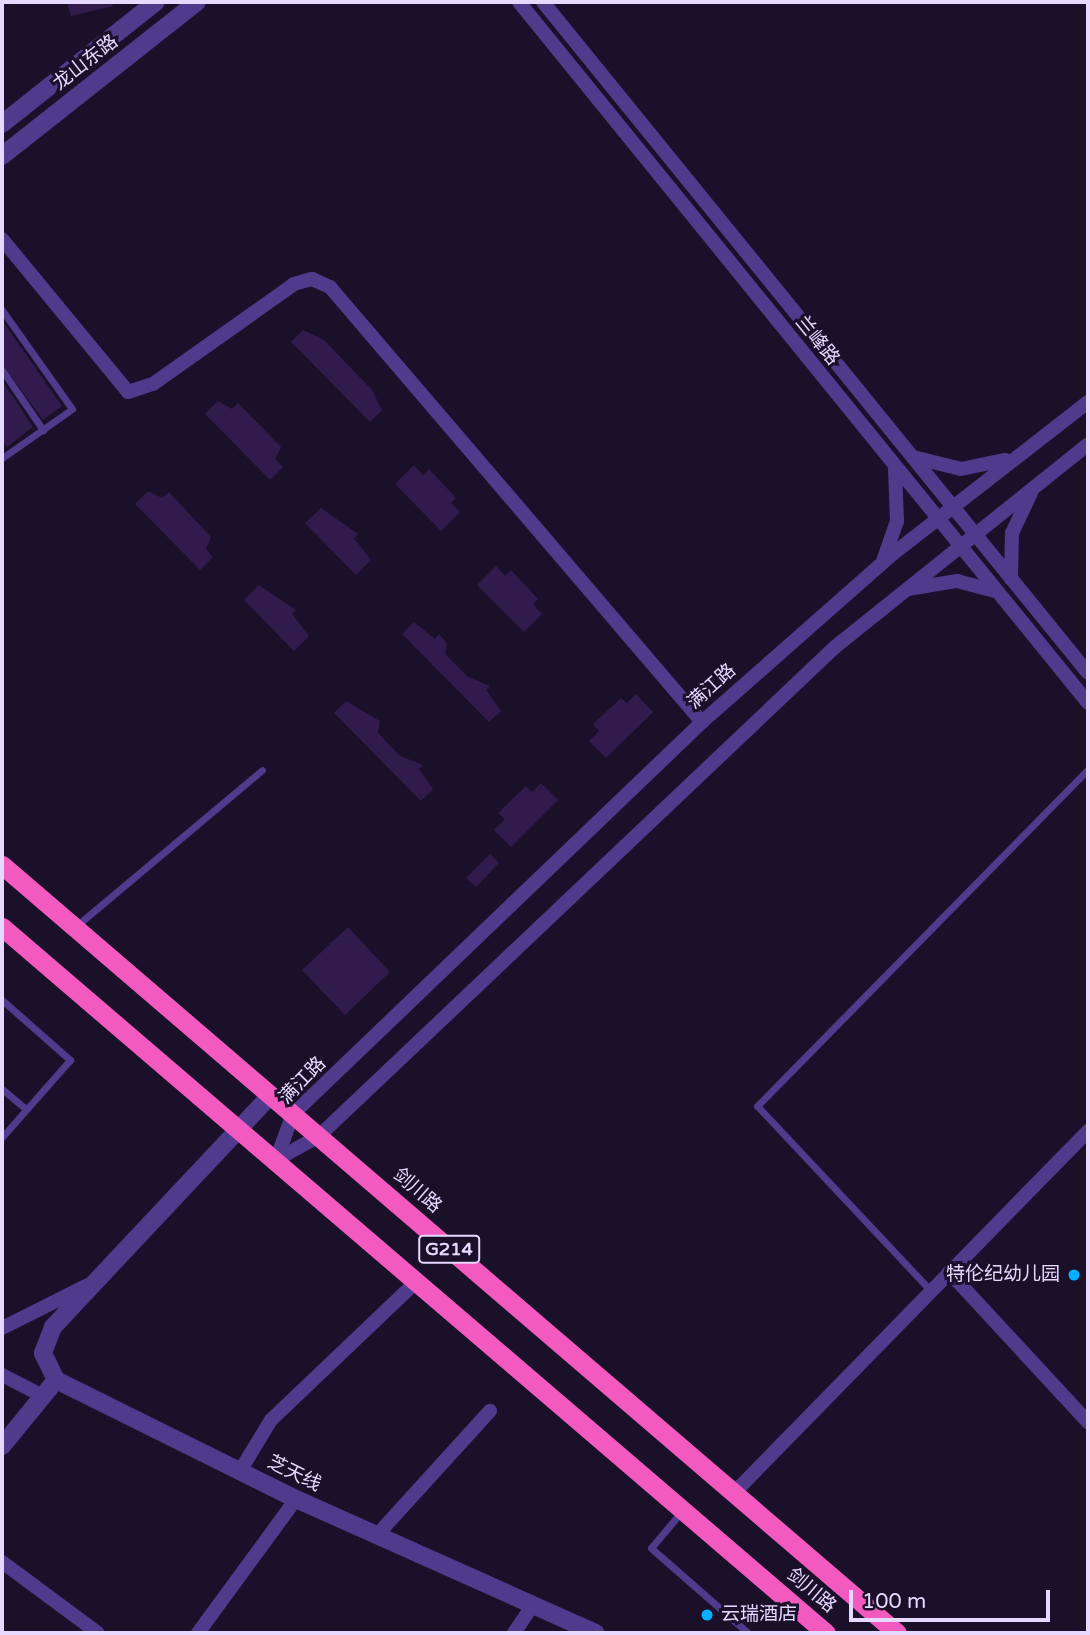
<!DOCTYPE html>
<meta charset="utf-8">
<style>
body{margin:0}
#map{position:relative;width:1090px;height:1635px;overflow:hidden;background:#1a102a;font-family:"Varela Round","Noto Sans SC",sans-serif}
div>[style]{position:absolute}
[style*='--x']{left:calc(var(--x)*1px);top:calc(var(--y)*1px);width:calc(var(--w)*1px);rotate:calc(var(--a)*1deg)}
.building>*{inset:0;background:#301b4c}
.service>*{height:7px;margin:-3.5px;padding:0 3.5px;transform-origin:3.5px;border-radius:3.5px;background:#4f3a8b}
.minor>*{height:14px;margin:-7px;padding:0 7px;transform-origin:7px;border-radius:7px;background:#4f3a8b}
.tertiary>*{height:18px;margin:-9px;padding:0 9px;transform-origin:9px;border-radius:9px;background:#4f3a8b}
.trunk>*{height:19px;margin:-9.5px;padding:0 9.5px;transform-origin:9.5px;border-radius:9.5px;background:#f35ac0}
.dots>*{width:19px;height:19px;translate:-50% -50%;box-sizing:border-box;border:4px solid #1a102a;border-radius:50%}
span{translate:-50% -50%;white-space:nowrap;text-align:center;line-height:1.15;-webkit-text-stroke:6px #1a102a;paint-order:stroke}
.shield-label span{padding:2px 5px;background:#1a102a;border:2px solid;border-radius:5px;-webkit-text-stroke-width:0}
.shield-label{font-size:18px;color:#e6d9ff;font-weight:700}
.street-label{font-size:19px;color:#e6d9ff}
.poi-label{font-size:19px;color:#e6d9ff}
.right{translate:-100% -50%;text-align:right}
.left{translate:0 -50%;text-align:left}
.frame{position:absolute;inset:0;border:4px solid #e6d9ff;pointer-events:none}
.scale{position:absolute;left:849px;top:1590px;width:201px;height:32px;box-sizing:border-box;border:4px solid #e6d9ff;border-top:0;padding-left:9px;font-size:21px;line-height:24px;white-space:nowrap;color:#e6d9ff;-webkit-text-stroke:5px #1a102a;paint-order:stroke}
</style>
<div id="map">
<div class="building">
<div style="clip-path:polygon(67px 2px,112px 2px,113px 6px,71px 16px)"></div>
<div style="clip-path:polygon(2px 320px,62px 406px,43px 420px,2px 364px)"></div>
<div style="clip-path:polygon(303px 330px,324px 340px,372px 390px,382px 410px,370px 422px,291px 342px)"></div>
<div style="clip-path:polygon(2px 380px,33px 427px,7px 447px,2px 439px)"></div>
<div style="clip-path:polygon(218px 401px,232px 409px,238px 403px,281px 447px,275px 459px,283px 467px,270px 480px,205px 414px)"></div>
<div style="clip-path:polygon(414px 465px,423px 475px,429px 469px,456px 498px,451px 503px,460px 512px,441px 531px,395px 484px)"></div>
<div style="clip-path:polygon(148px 491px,162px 498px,169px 492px,211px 537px,206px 549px,213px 557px,200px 570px,135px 504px)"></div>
<div style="clip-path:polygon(321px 508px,358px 534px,354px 538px,371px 560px,356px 575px,305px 523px)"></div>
<div style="clip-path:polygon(496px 566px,505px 576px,511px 570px,538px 599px,533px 604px,542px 614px,524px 632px,477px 585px)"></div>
<div style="clip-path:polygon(259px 585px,296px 610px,292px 614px,309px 636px,294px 651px,244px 600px)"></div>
<div style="clip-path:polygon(414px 622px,435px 639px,439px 634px,447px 643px,445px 654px,468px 677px,490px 686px,486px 690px,501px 711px,489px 722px,402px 634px)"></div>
<div style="clip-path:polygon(636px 694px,653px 712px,606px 758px,589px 741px,599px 731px,593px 724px,621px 698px,627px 703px)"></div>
<div style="clip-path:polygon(346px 701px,380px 721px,378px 733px,400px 756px,423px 765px,419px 769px,433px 789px,421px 801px,334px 713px)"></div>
<div style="clip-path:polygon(541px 783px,558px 800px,511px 847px,494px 830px,505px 819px,498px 813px,526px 786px,532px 792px)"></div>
<div style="clip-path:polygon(490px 854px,499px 863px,476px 887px,466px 878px)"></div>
<div style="clip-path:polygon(348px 927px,390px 972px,345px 1015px,302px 970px)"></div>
</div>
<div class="service">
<div style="--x:2;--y:310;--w:121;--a:54.7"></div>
<div style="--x:72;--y:409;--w:85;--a:145"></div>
<div style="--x:2;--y:370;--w:73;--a:55.7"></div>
<div style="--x:75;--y:927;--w:244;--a:-40"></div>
<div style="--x:2;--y:1000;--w:91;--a:41.4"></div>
<div style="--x:70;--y:1060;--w:103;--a:131.4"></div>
<div style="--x:2;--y:1089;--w:31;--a:40"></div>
<div style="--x:931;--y:1291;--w:254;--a:-133.2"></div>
<div style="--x:757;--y:1106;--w:472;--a:-45.5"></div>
<div style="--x:682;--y:1511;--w:48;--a:130"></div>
<div style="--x:651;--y:1548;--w:129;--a:41.2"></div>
</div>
<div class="minor">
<div style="--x:519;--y:2;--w:903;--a:50.93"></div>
<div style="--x:543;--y:2;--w:864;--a:50.92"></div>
<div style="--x:2;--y:239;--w:198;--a:50.5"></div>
<div style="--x:128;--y:392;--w:26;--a:-18"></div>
<div style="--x:153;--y:384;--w:173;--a:-35.3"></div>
<div style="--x:294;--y:284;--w:19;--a:-16"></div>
<div style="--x:312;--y:279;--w:20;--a:24"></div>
<div style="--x:330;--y:287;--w:572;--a:49.46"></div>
<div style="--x:913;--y:457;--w:49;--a:14"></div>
<div style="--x:961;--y:469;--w:45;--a:-11.6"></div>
<div style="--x:883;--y:561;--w:42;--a:-70.7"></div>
<div style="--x:897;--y:521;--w:52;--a:-92.2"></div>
<div style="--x:1011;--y:579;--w:46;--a:-88.8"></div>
<div style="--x:1012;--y:533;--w:44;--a:-64.6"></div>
<div style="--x:908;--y:589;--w:50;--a:-9.3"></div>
<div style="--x:957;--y:581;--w:38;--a:15"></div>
<div style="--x:276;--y:1160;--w:49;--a:-69.7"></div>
<div style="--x:293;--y:1114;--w:567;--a:-43.78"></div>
<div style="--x:702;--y:722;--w:256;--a:-41.4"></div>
<div style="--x:894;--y:553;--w:246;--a:-37.9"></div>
<div style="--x:276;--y:1160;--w:49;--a:-29.2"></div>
<div style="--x:319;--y:1136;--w:711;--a:-43.46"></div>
<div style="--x:835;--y:647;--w:324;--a:-38.7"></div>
<div style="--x:949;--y:1272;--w:205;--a:47.2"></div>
<div style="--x:2;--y:1328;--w:96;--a:-26.6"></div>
<div style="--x:2;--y:1375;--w:46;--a:27.1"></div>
<div style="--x:240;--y:1471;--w:60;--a:-58.7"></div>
<div style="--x:271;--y:1420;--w:200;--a:-43.6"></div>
<div style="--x:733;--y:1494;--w:508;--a:-45.64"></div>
<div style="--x:377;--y:1535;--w:168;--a:-47.7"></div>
<div style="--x:2;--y:1562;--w:119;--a:36.5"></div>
<div style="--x:198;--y:1633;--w:166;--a:-53.8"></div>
<div style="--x:514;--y:1633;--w:34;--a:-56"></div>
</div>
<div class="tertiary">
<div style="--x:2;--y:124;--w:196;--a:-38.4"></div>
<div style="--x:2;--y:156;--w:248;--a:-38.3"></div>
<div style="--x:56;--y:1380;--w:30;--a:-116"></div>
<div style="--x:43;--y:1353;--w:28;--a:-69"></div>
<div style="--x:53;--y:1327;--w:318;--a:-46.8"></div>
<div style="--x:2;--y:1446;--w:85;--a:-50.7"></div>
<div style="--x:56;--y:1380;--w:268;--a:26.4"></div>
<div style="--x:296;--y:1499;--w:328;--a:24.1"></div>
</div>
<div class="trunk">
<div style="--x:2;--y:865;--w:1179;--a:40.63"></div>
<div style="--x:2;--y:927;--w:1085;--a:40.59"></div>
</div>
<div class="dots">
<div style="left:1074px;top:1275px;background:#05afff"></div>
<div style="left:707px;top:1615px;background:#05afff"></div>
</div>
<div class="shield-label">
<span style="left:449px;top:1249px">G214</span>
</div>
<div class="street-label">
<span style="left:86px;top:63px;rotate:-38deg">龙山东路</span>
<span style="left:817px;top:341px;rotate:51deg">兰峰路</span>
<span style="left:712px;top:687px;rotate:-42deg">满江路</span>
<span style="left:303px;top:1081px;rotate:-46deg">满江路</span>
<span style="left:417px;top:1191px;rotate:41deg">剑川路</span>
<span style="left:294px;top:1474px;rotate:26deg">芝天线</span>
<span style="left:811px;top:1591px;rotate:40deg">剑川路</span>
</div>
<div class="poi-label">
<span class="right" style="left:1060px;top:1275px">特伦纪幼儿园</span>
<span class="left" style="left:721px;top:1615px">云瑞酒店</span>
</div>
<div class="frame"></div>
<div class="scale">100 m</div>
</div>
